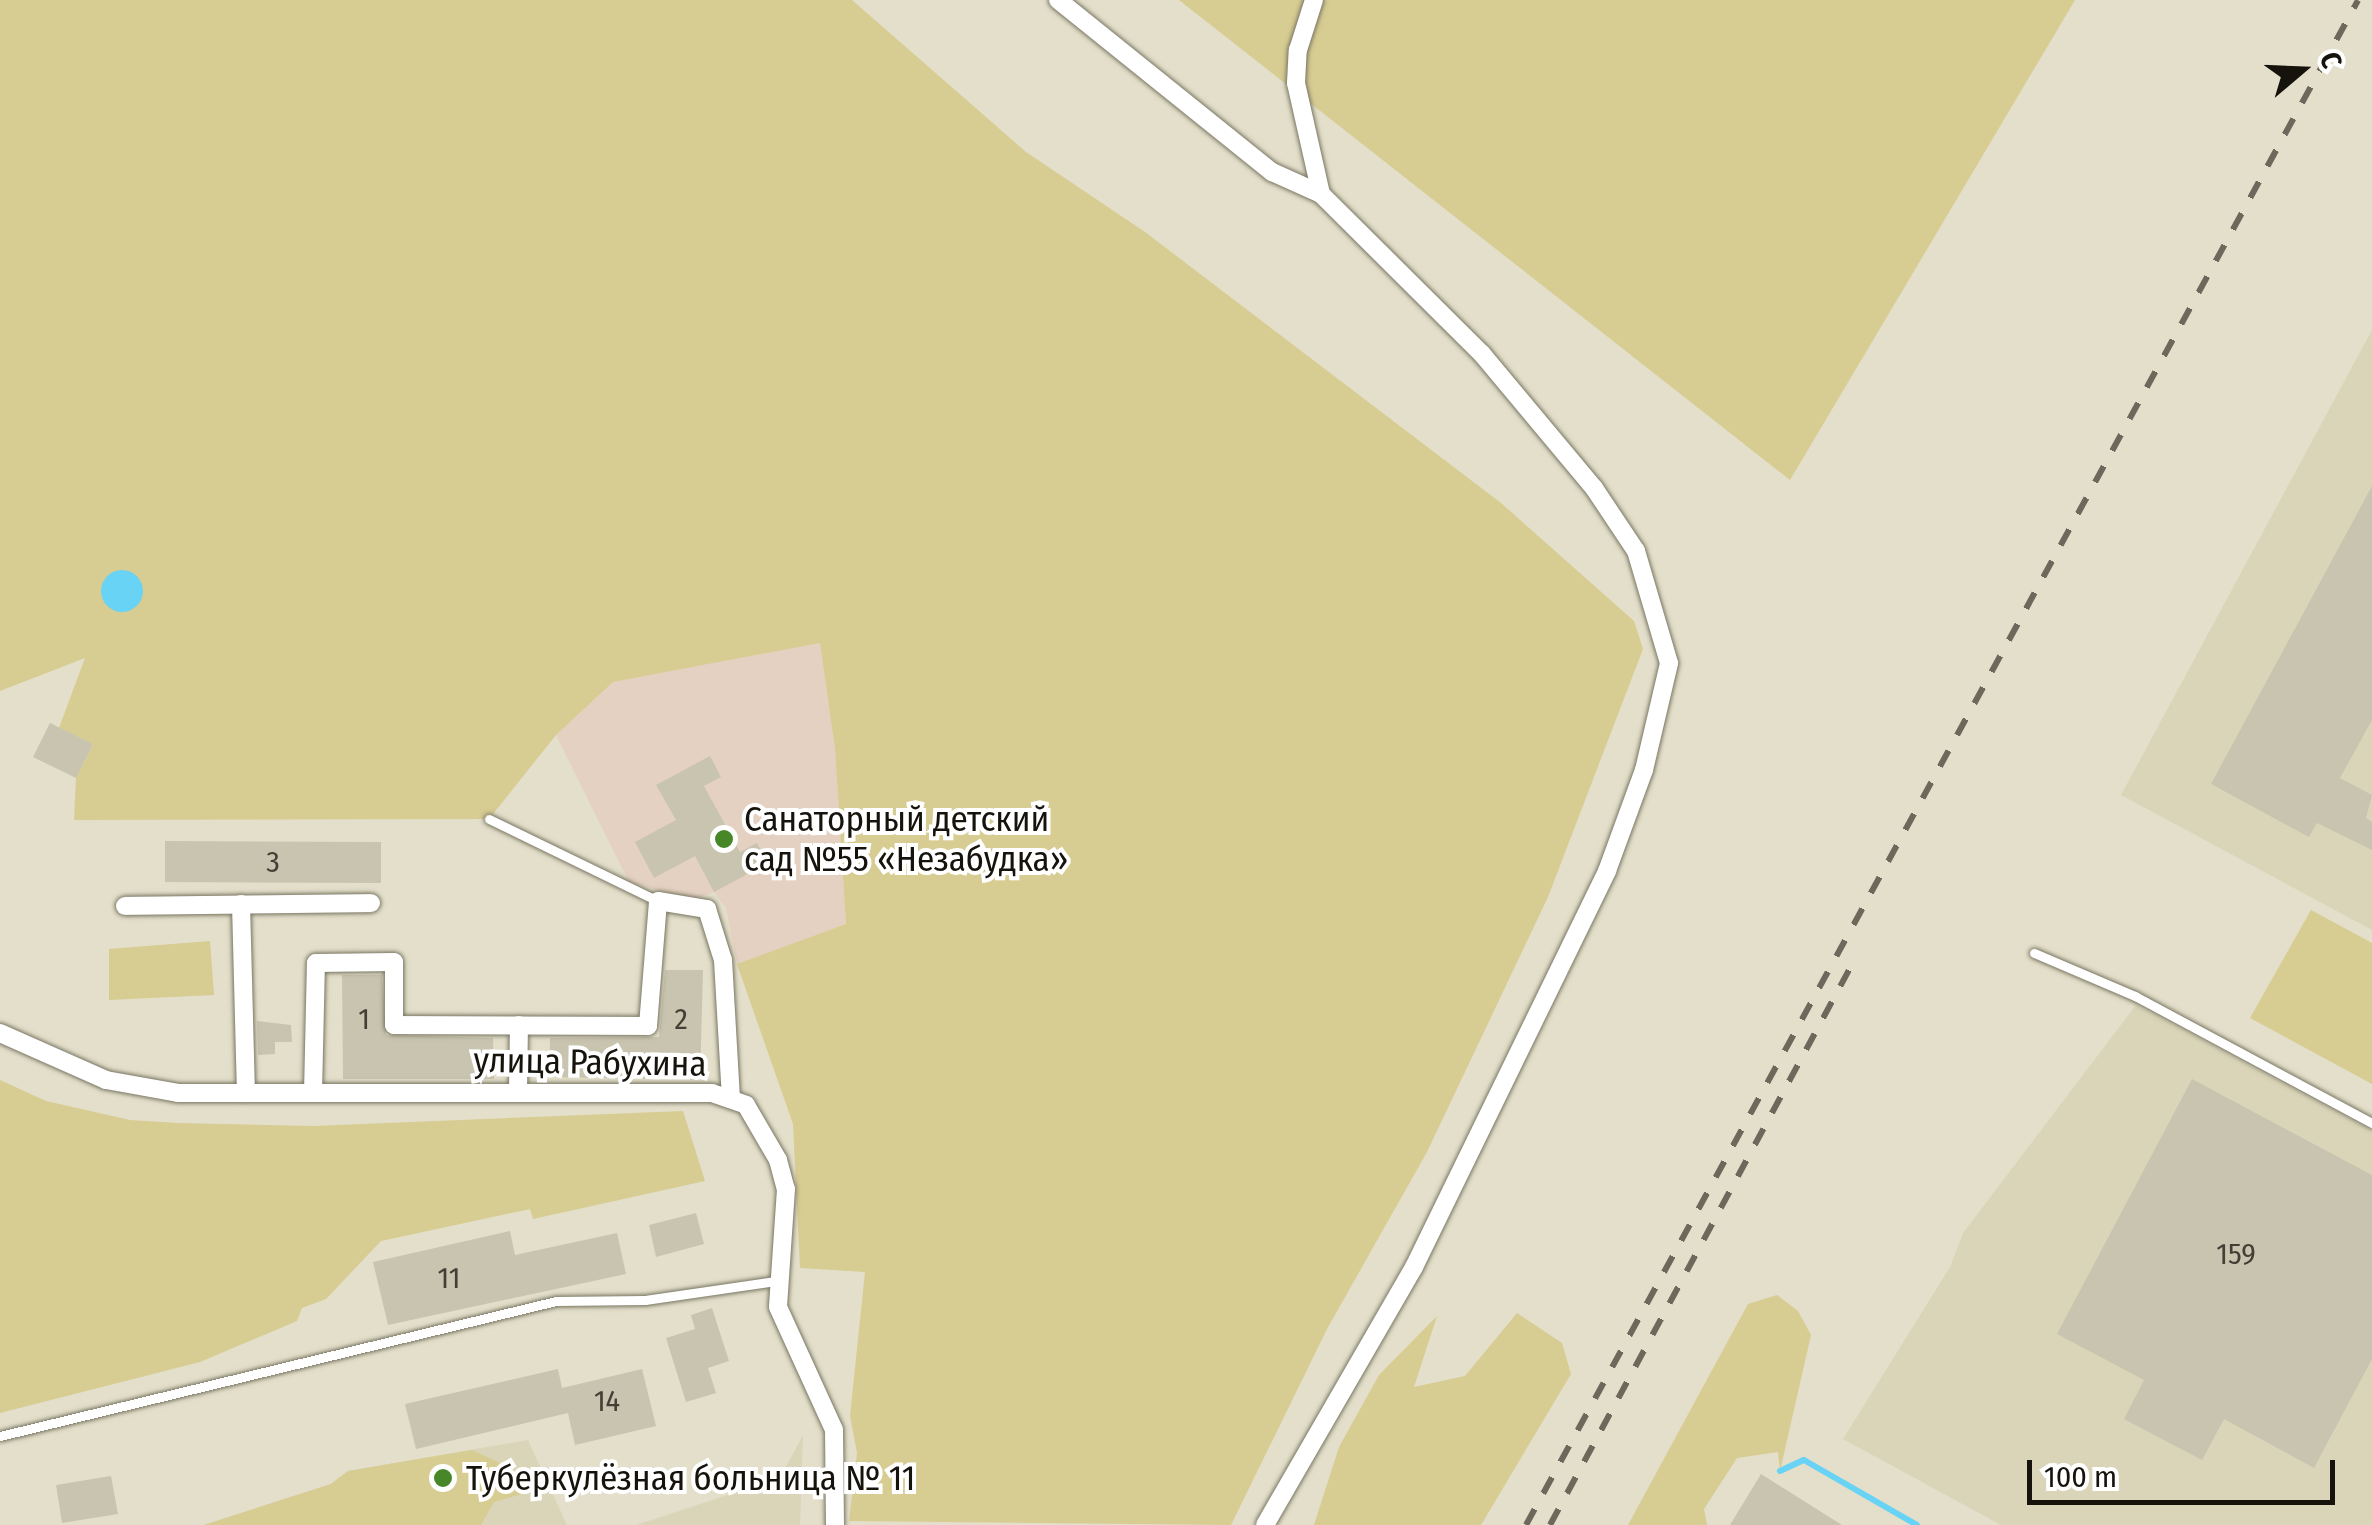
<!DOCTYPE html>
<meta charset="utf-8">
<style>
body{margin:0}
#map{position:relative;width:2372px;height:1525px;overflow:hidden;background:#e3dfca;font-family:"Fira Sans Condensed",sans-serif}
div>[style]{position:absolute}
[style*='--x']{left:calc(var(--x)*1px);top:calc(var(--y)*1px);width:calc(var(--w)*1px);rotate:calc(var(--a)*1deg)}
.built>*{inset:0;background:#dad5b8}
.education>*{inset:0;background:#e4d1c1}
.green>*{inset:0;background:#d7cc92}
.water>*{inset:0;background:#68d3f4}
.round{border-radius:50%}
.stream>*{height:6px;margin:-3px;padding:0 3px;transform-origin:3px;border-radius:3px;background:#68d3f4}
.building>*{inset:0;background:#c8c4af}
.roads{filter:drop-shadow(0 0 2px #797663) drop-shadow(0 0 2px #797663)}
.service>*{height:9px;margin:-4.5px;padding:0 4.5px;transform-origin:4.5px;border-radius:4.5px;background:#fff}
.minor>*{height:18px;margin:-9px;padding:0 9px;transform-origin:9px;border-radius:9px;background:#fff}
.rail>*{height:6px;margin-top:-3px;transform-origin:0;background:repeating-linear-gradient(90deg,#6c695c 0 18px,transparent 0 36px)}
.dots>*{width:28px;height:28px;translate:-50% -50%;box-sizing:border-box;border:5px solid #fff;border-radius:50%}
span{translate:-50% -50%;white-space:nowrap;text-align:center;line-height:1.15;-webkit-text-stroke:8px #fff;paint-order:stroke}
.number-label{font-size:30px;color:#423f35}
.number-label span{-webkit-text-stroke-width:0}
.poi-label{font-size:35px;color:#15130c}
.left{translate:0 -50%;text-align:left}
.street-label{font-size:35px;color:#15130c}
.north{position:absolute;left:2252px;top:20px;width:100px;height:100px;-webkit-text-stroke:8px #fff;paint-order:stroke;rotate:71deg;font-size:28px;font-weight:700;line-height:40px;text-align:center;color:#15130c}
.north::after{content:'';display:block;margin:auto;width:35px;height:45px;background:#15130c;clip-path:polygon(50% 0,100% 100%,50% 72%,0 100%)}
.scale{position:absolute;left:2027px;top:1460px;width:308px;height:45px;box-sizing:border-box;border:5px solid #15130c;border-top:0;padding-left:12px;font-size:30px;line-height:35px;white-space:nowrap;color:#15130c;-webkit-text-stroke:8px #fff;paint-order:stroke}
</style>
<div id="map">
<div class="built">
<div style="clip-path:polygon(2372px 330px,2372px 930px,2121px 795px)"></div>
<div style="clip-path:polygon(2136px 1005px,2372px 1131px,2372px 1525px,2001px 1525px,1843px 1439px,1950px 1267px,1963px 1233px)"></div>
<div style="clip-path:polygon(803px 1435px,800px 1525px,636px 1525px,780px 1478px)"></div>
<div style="clip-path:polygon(528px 1440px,567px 1525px,204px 1525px,331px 1484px,348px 1471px)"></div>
</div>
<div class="education">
<div style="clip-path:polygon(820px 643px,835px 749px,846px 924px,737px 964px,726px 908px,714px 892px,692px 900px,629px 882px,556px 735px,613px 682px)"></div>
</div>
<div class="green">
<div style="clip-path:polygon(0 0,852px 0,1026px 152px,1145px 232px,1501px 503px,1634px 621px,1643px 649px,1548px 897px,1427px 1152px,1327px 1329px,1231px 1525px,849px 1521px,857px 1453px,850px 1416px,865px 1272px,800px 1268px,793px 1124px,737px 964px,846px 924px,835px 749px,820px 643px,613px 682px,556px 735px,489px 819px,74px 820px,76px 778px,93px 744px,59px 728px,85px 658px,0 691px)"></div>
<div style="clip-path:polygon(1179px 0,2075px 0,1790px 480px)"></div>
<div style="clip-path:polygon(2311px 910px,2372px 943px,2372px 1084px,2250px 1018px)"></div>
<div style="clip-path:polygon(210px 941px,214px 995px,109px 1000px,109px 949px)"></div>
<div style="clip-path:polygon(0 1080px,46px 1101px,130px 1120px,178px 1123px,314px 1126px,683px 1111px,705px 1181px,533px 1219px,530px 1209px,381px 1241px,326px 1299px,302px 1308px,297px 1321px,200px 1362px,0 1413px)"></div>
<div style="clip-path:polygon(1777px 1295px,1798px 1311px,1811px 1335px,1780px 1471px,1778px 1452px,1737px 1458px,1704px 1509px,1707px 1525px,1628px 1525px,1748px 1304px)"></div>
<div style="clip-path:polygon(1517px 1313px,1562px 1343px,1571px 1374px,1481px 1525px,1314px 1525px,1339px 1447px,1379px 1375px,1437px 1316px,1414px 1387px,1465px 1376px)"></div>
<div style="clip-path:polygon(472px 1450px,511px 1468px,522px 1494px,494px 1502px,481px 1525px,204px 1525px,331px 1484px,348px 1471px)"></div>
</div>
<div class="water">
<div class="round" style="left:101px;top:570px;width:42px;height:42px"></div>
</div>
<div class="stream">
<div style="--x:1780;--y:1471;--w:26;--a:-25"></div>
<div style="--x:1804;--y:1460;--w:130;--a:29.9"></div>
</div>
<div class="building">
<div style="clip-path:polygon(2372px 486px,2372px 720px,2340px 778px,2372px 795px,2366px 818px,2372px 822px,2372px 850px,2317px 823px,2309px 837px,2211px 784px)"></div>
<div style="clip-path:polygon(50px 723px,93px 744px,76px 778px,33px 757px)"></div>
<div style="clip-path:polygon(710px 756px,721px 777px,704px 786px,740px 852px,757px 843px,768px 863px,714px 892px,695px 856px,654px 878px,635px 842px,676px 820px,656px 785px)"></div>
<div style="clip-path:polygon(165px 841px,381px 842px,381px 883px,165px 882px)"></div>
<div style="clip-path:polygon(665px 970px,703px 970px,700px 1080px,549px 1077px,550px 1038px,659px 1037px)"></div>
<div style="clip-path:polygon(342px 975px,382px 975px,386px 1035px,493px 1038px,494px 1079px,343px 1079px)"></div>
<div style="clip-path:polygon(257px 1021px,291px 1025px,292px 1042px,275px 1042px,275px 1054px,258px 1055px)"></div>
<div style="clip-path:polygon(2192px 1079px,2372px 1175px,2372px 1359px,2314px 1468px,2224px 1419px,2202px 1460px,2124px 1419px,2144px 1380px,2057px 1334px)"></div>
<div style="clip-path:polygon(696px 1213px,704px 1244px,656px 1257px,649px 1225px)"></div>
<div style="clip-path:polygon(510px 1231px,515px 1255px,617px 1233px,626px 1274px,388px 1325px,373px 1262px)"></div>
<div style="clip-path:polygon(712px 1308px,729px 1361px,708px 1368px,716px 1393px,686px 1402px,666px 1338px,695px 1329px,691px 1315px)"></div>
<div style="clip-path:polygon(558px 1369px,562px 1388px,642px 1369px,656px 1426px,575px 1445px,568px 1413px,416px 1449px,405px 1404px)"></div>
<div style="clip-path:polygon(1761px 1474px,1842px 1525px,1730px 1525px)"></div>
<div style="clip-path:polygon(111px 1476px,118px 1514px,62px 1523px,56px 1485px)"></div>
</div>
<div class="roads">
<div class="service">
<div style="--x:489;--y:819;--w:188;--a:25.9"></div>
<div style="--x:2034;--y:953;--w:110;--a:23.1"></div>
<div style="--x:2135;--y:996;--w:269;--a:28.2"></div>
<div style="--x:0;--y:1436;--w:572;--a:-13.65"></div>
<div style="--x:556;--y:1301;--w:89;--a:-0.6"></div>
<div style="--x:645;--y:1300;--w:132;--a:-8.3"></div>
</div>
<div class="minor">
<div style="--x:1058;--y:0;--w:275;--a:38.8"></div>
<div style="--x:1272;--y:172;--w:54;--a:24.2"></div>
<div style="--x:241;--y:904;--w:189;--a:88.5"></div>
<div style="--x:125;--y:906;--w:246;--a:-0.7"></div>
<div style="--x:0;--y:1033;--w:116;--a:23.9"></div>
<div style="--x:106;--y:1080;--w:73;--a:10.2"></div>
<div style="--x:178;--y:1093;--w:534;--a:0"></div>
<div style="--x:712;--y:1093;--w:36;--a:19"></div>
<div style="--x:746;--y:1105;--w:64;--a:59.8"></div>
<div style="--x:778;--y:1160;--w:30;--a:75"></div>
<div style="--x:786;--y:1189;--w:118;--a:93.9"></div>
<div style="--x:778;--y:1307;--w:135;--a:65.5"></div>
<div style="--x:834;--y:1430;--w:95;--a:89.4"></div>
<div style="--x:313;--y:1093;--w:130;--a:-88.7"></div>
<div style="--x:316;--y:963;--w:78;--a:-0.7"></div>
<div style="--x:394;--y:962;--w:63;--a:90"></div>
<div style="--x:394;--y:1025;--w:254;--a:0.2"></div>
<div style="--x:648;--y:1026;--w:125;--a:-85.4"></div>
<div style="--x:658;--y:901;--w:50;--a:9.3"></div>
<div style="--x:707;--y:909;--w:53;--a:72.6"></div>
<div style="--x:723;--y:960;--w:137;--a:86.7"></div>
<div style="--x:518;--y:1093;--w:68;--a:-89.2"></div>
<div style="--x:1265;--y:1525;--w:298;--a:-60"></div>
<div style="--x:1414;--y:1267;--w:441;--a:-64"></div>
<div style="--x:1607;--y:871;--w:108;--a:-69.9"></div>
<div style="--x:1644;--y:770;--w:110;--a:-76.8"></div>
<div style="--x:1669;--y:663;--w:117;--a:-106.4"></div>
<div style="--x:1636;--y:551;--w:76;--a:-123.7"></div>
<div style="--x:1594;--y:488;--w:175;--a:-129.9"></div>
<div style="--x:1482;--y:354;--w:227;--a:-135.2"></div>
<div style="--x:1321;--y:194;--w:114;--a:-102.7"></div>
<div style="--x:1296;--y:83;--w:33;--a:-87"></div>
<div style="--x:1298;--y:50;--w:52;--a:-72.3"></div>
</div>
</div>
<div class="rail">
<div style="--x:1526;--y:1525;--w:1737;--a:-61.38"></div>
<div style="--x:1550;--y:1525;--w:645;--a:-61.69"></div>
</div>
<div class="dots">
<div style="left:724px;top:839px;background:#478728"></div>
<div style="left:443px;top:1478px;background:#478728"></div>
</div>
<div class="number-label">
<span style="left:273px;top:862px">3</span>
<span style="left:364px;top:1019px">1</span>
<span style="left:681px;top:1019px">2</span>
<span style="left:2236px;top:1254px">159</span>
<span style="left:449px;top:1278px">11</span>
<span style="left:607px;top:1401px">14</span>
</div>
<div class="poi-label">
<span class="left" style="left:744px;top:839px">Санаторный детский<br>сад №55 «Незабудка»</span>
<span class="left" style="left:466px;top:1478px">Туберкулёзная больница № 11</span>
</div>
<div class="street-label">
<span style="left:590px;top:1062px;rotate:1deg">улица Рабухина</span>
</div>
<div class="north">С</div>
<div class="scale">100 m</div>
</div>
